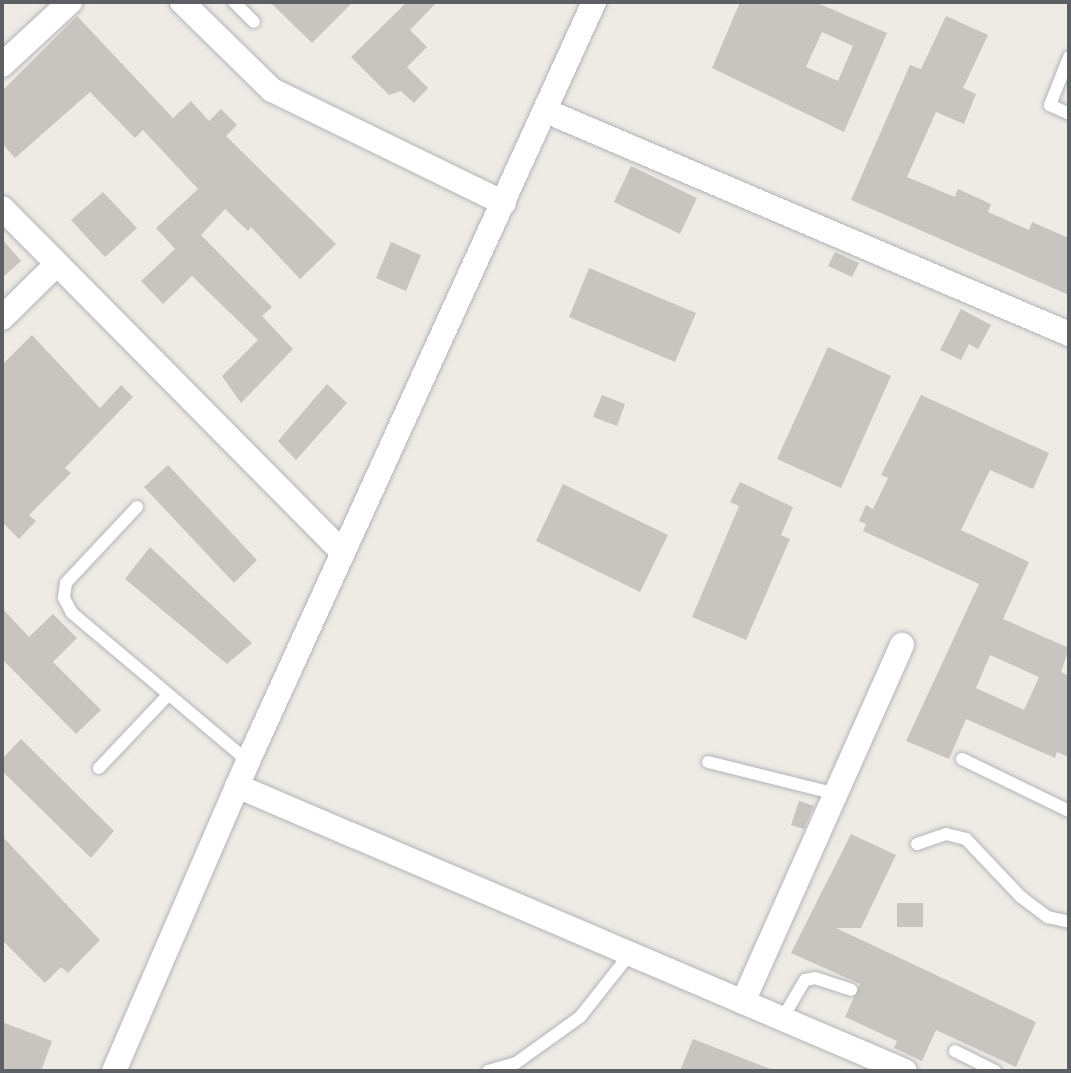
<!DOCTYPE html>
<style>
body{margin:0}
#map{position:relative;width:1071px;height:1073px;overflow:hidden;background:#edebe4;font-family:"Roboto Condensed",sans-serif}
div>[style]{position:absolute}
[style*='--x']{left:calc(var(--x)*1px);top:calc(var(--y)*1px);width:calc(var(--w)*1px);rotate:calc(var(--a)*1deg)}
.building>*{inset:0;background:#c8c5c1}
.roads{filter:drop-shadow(0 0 2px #b1b4b8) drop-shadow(0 0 2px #b1b4b8)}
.lane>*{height:12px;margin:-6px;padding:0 6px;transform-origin:6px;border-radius:6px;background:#fff}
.street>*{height:24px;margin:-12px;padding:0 12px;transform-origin:12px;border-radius:12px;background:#fff}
span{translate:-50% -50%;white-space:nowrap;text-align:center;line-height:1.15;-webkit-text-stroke:7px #fff;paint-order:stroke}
.frame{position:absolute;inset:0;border:4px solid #5c5f63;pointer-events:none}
</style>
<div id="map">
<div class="building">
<div style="clip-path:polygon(270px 2px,353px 2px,312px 43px)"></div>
<div style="clip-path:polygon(407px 2px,437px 2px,410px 30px,427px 47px,407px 67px,428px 88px,414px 103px,401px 91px,389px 95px,351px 57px)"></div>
<div style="clip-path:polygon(evenodd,740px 2px,815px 2px,887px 33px,844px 132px,712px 68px,740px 2px,822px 32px,853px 46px,838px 81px,806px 67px,822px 32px)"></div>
<div style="clip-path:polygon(77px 16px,173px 118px,191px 101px,209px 121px,221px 109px,237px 125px,226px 136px,336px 244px,300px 279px,251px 227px,248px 231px,225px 209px,201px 235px,272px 307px,262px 316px,293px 349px,241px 403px,222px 376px,258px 340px,192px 276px,163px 304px,141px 281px,175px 249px,156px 228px,198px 189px,143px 130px,135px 138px,90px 92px,15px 158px,2px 143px,2px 91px)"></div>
<div style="clip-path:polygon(946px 16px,988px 35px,963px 88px,976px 94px,964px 124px,936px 112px,907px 177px,955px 197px,958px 189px,991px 204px,988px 212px,1029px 230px,1032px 222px,1069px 238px,1069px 295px,851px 200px,910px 65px,921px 69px)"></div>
<div style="clip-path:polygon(631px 166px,697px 198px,680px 234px,614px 202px)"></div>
<div style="clip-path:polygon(103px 192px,137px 228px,105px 257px,71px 220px)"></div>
<div style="clip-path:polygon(2px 239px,21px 261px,2px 278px)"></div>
<div style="clip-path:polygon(391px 242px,421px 255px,406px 291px,376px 278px)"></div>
<div style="clip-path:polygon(835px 252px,859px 263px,852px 277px,828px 266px)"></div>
<div style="clip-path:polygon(589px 268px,696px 313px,675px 362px,569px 317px)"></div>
<div style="clip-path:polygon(961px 309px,991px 325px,978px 349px,969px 344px,961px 360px,940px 350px)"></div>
<div style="clip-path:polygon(32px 335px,100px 408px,121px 385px,133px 397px,65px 468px,71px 473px,29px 515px,36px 521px,19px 539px,2px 522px,2px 365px)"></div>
<div style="clip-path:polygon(828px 347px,891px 376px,841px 488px,777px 459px)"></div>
<div style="clip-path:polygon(327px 384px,347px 403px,296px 460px,278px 441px)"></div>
<div style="clip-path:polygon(602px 395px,625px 404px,617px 426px,593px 417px)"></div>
<div style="clip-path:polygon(evenodd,921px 395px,1049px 453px,1033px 489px,990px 470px,961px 530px,1029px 562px,1003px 619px,1069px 648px,1061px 672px,1069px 676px,1069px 757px,1057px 752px,1055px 758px,966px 719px,949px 759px,906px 741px,979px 584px,863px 531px,866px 524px,859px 521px,866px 505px,873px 509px,888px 478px,881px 475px,921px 395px,990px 655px,1039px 677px,1024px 710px,976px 688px,990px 655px)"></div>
<div style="clip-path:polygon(168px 465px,257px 560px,234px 583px,144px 487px)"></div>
<div style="clip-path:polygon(740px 482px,793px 507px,781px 535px,790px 539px,746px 640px,692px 617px,739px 506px,730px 502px)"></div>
<div style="clip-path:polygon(563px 484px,668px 535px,640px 592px,536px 541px)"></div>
<div style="clip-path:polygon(150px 547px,252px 643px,227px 664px,125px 579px)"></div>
<div style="clip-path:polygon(2px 608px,29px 637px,53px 614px,77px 638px,53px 662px,101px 710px,76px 734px,2px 659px)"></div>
<div style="clip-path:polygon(21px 739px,114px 831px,91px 858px,2px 771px,2px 759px)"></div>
<div style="clip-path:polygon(799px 801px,814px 806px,804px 829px,791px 825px)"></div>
<div style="clip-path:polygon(851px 834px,896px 855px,861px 928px,836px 928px,1036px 1022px,1016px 1067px,936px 1030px,922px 1061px,894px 1048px,897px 1041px,845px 1017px,860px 984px,791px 953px)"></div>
<div style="clip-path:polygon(2px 836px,100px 940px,68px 973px,61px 967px,45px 983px,2px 940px)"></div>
<div style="clip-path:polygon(897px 903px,923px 903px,923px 927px,897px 927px)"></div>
<div style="clip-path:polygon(2px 1022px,52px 1041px,41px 1071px,2px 1071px)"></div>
<div style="clip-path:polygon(693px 1039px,773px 1070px,772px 1071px,680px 1071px)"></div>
</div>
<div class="roads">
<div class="lane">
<div style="--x:234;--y:2;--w:28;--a:45"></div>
<div style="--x:1069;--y:57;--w:52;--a:111.6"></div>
<div style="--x:1050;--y:105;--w:21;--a:25"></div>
<div style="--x:137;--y:507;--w:104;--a:133.1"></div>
<div style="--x:66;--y:583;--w:15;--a:98"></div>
<div style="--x:64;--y:598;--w:17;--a:62"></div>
<div style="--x:72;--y:613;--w:230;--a:40.1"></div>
<div style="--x:962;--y:759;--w:119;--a:25.9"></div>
<div style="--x:708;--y:762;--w:132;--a:14"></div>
<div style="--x:99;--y:768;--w:100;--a:-46.6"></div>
<div style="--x:917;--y:844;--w:31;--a:-19"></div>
<div style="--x:946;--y:834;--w:21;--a:14"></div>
<div style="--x:966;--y:839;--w:80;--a:46.5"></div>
<div style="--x:1021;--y:897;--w:34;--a:37"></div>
<div style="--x:1048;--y:917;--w:22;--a:13"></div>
<div style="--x:782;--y:1019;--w:45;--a:-59.5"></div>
<div style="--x:805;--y:980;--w:10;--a:-11"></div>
<div style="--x:815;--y:978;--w:38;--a:18"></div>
<div style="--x:955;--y:1051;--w:45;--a:26.6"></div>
<div style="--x:488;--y:1071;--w:29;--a:-16"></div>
<div style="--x:516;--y:1063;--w:79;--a:-35.7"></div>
<div style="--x:580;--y:1017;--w:80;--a:-51.6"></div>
</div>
<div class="street">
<div style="--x:182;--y:2;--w:126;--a:44.4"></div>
<div style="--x:272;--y:90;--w:258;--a:26"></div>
<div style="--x:2;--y:65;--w:93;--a:-42.8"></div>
<div style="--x:546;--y:111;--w:569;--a:23.09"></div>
<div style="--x:2;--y:208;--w:484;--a:45.3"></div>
<div style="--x:2;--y:318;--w:77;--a:-44.5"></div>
<div style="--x:237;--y:786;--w:726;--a:23.11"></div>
<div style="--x:743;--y:1002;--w:391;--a:-66"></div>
<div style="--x:114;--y:1071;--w:338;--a:-66.6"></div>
<div style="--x:248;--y:761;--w:834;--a:-65.49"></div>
</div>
</div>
<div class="frame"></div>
</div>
